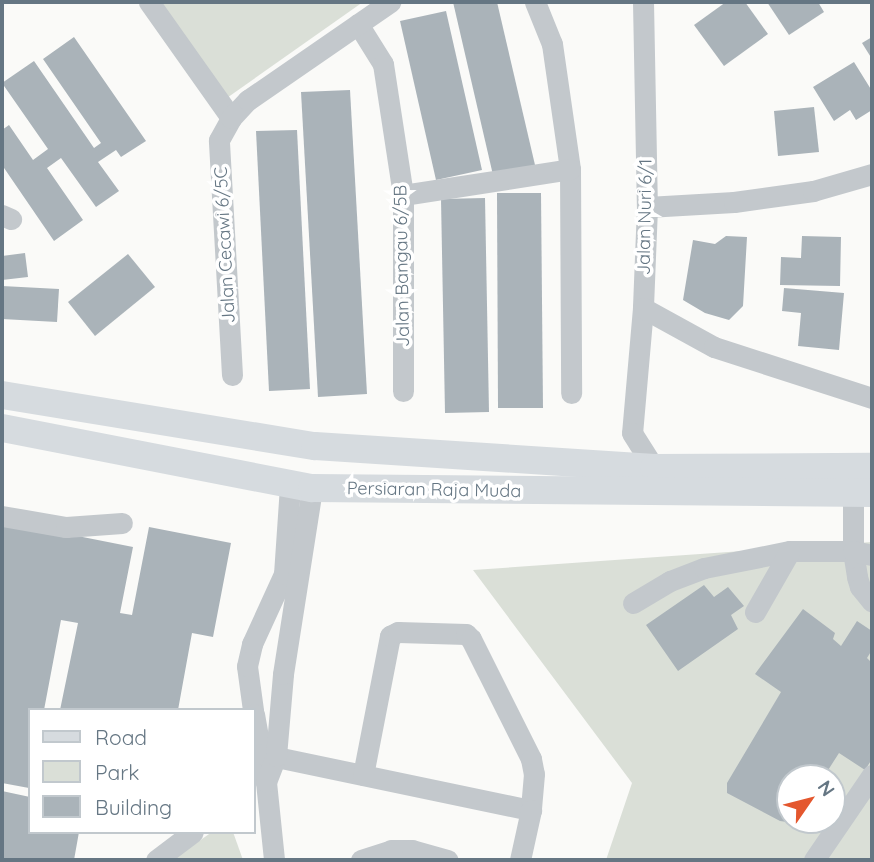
<!DOCTYPE html>
<style>
body{margin:0}
#map{position:relative;width:874px;height:862px;overflow:hidden;background:#fafaf8;font-family:Quicksand,sans-serif}
div>[style]{position:absolute}
[style*='--x']{left:calc(var(--x)*1px);top:calc(var(--y)*1px);width:calc(var(--w)*1px);rotate:calc(var(--a)*1deg)}
.green>*{inset:0;background:#dadfd7}
.building>*{inset:0;background:#aab3b9}
.minor>*{height:21px;margin:-10.5px;padding:0 10.5px;transform-origin:10.5px;border-radius:10.5px;background:#c3c8cc}
.major>*{height:28px;margin:-14px;padding:0 14px;transform-origin:14px;border-radius:14px;background:#d6dbdf}
span{translate:-50% -50%;white-space:nowrap;text-align:center;line-height:1.15;-webkit-text-stroke:7px #fff;paint-order:stroke}
.street-label{font-size:18px;color:#657683}
.frame{position:absolute;inset:0;border:4px solid #657683;pointer-events:none}
.legend{position:absolute;left:28px;top:708px;width:228px;height:126px;box-sizing:border-box;background:#fff;border:2px solid #c1c8cd;margin:0;padding:9px 12px;list-style:none;font-size:21px;color:#657683}
.legend li{display:flex;align-items:center;gap:14px;height:35px}
.legend b{width:35px;border:2px solid #c1c8cd}
.north{position:absolute;left:776px;top:764px;width:70px;height:70px;box-sizing:border-box;background:#fff;border:2px solid #c1c8cd;border-radius:50%;rotate:55deg;font-size:19px;font-weight:700;line-height:28px;text-align:center;color:#657683}
.north::after{content:'';display:block;margin:auto;width:24px;height:32px;background:#e4572e;clip-path:polygon(50% 0,100% 100%,50% 72%,0 100%)}
</style>
<div id="map">
<div class="green">
<div style="clip-path:polygon(160px 2px,363px 2px,224px 100px)"></div>
<div style="clip-path:polygon(evenodd,872px 542px,872px 860px,606px 860px,632px 783px,473px 570px,872px 542px,790px 778px,832px 778px,832px 820px,790px 820px,790px 778px)"></div>
<div style="clip-path:polygon(212px 832px,233px 832px,243px 860px,172px 860px)"></div>
</div>
<div class="building">
<div style="clip-path:polygon(453px 2px,497px 2px,535px 165px,493px 175px)"></div>
<div style="clip-path:polygon(726px 2px,745px 2px,768px 34px,724px 66px,694px 25px)"></div>
<div style="clip-path:polygon(767px 2px,818px 2px,824px 12px,789px 35px)"></div>
<div style="clip-path:polygon(446px 11px,482px 170px,436px 180px,400px 21px)"></div>
<div style="clip-path:polygon(74px 37px,146px 141px,121px 157px,116px 150px,98px 162px,119px 191px,96px 207px,61px 158px,47px 168px,83px 220px,54px 241px,2px 165px,2px 130px,9px 125px,33px 160px,48px 149px,2px 83px,34px 61px,94px 148px,101px 143px,43px 59px)"></div>
<div style="clip-path:polygon(872px 37px,872px 59px,862px 43px)"></div>
<div style="clip-path:polygon(854px 62px,872px 91px,872px 110px,856px 120px,850px 110px,834px 121px,813px 87px)"></div>
<div style="clip-path:polygon(350px 90px,367px 394px,318px 397px,301px 92px)"></div>
<div style="clip-path:polygon(814px 107px,819px 152px,778px 156px,774px 111px)"></div>
<div style="clip-path:polygon(297px 130px,310px 389px,269px 391px,256px 131px)"></div>
<div style="clip-path:polygon(497px 193px,541px 193px,543px 408px,498px 408px)"></div>
<div style="clip-path:polygon(485px 198px,489px 412px,445px 413px,441px 199px)"></div>
<div style="clip-path:polygon(726px 236px,747px 237px,743px 306px,729px 320px,705px 313px,683px 300px,693px 240px,715px 244px)"></div>
<div style="clip-path:polygon(802px 236px,841px 237px,840px 286px,780px 285px,781px 257px,801px 258px)"></div>
<div style="clip-path:polygon(25px 253px,28px 277px,2px 280px,2px 256px)"></div>
<div style="clip-path:polygon(128px 254px,155px 287px,95px 336px,68px 302px)"></div>
<div style="clip-path:polygon(2px 286px,59px 289px,57px 322px,2px 319px)"></div>
<div style="clip-path:polygon(784px 288px,844px 293px,839px 350px,798px 346px,801px 313px,782px 311px)"></div>
<div style="clip-path:polygon(2px 521px,133px 547px,120px 613px,132px 615px,149px 527px,231px 543px,213px 637px,192px 633px,178px 710px,60px 710px,78px 623px,61px 620px,44px 710px,30px 710px,29px 788px,2px 783px)"></div>
<div style="clip-path:polygon(704px 585px,714px 597px,728px 587px,744px 606px,731px 615px,738px 629px,678px 671px,646px 625px)"></div>
<div style="clip-path:polygon(803px 609px,835px 633px,833px 639px,841px 646px,857px 621px,872px 631px,872px 650px,867px 658px,872px 663px,872px 759px,865px 770px,839px 753px,823px 778px,790px 778px,790px 820px,795px 820px,794px 823px,780px 821px,727px 793px,727px 783px,781px 692px,755px 674px)"></div>
<div style="clip-path:polygon(2px 791px,30px 797px,30px 832px,79px 832px,74px 860px,2px 860px)"></div>
</div>
<div class="minor">
<div style="--x:149;--y:2;--w:142;--a:54.7"></div>
<div style="--x:535;--y:2;--w:45;--a:68"></div>
<div style="--x:552;--y:44;--w:126;--a:81.8"></div>
<div style="--x:570;--y:169;--w:224;--a:89.7"></div>
<div style="--x:643;--y:2;--w:205;--a:88.9"></div>
<div style="--x:647;--y:207;--w:101;--a:92.3"></div>
<div style="--x:643;--y:308;--w:125;--a:95"></div>
<div style="--x:632;--y:433;--w:41;--a:57.8"></div>
<div style="--x:358;--y:24;--w:47;--a:58"></div>
<div style="--x:383;--y:64;--w:133;--a:81.3"></div>
<div style="--x:403;--y:195;--w:196;--a:90"></div>
<div style="--x:403;--y:195;--w:169;--a:-8.8"></div>
<div style="--x:647;--y:207;--w:87;--a:-3.3"></div>
<div style="--x:734;--y:202;--w:80;--a:-7.9"></div>
<div style="--x:813;--y:191;--w:61;--a:-16.1"></div>
<div style="--x:2;--y:215;--w:10;--a:24"></div>
<div style="--x:643;--y:308;--w:81;--a:28.8"></div>
<div style="--x:714;--y:347;--w:166;--a:17.9"></div>
<div style="--x:232;--y:375;--w:235;--a:-93.2"></div>
<div style="--x:219;--y:140;--w:25;--a:-61"></div>
<div style="--x:231;--y:118;--w:25;--a:-47"></div>
<div style="--x:248;--y:100;--w:173;--a:-34.6"></div>
<div style="--x:853;--y:493;--w:58;--a:90"></div>
<div style="--x:853;--y:551;--w:26;--a:81"></div>
<div style="--x:857;--y:577;--w:10;--a:73"></div>
<div style="--x:860;--y:587;--w:19;--a:51"></div>
<div style="--x:2;--y:516;--w:65;--a:9.8"></div>
<div style="--x:66;--y:527;--w:56;--a:-4.1"></div>
<div style="--x:633;--y:603;--w:43;--a:-30.7"></div>
<div style="--x:670;--y:581;--w:36;--a:-21"></div>
<div style="--x:704;--y:568;--w:88;--a:-11.2"></div>
<div style="--x:790;--y:551;--w:63;--a:0"></div>
<div style="--x:853;--y:551;--w:19;--a:12"></div>
<div style="--x:755;--y:612;--w:70;--a:-60.2"></div>
<div style="--x:253;--y:710;--w:44;--a:-97.8"></div>
<div style="--x:247;--y:666;--w:23;--a:-77"></div>
<div style="--x:252;--y:644;--w:77;--a:-65.4"></div>
<div style="--x:284;--y:574;--w:89;--a:-86.1"></div>
<div style="--x:254;--y:714;--w:69;--a:80"></div>
<div style="--x:266;--y:782;--w:78;--a:84.1"></div>
<div style="--x:262;--y:754;--w:275;--a:11.8"></div>
<div style="--x:363;--y:775;--w:142;--a:-79"></div>
<div style="--x:390;--y:636;--w:9;--a:-27"></div>
<div style="--x:398;--y:632;--w:68;--a:1.7"></div>
<div style="--x:466;--y:634;--w:7;--a:45"></div>
<div style="--x:471;--y:639;--w:134;--a:63.4"></div>
<div style="--x:531;--y:759;--w:15;--a:79"></div>
<div style="--x:534;--y:774;--w:36;--a:95"></div>
<div style="--x:531;--y:810;--w:51;--a:102.4"></div>
<div style="--x:266;--y:782;--w:28;--a:-69"></div>
<div style="--x:276;--y:756;--w:82;--a:-85.1"></div>
<div style="--x:283;--y:674;--w:188;--a:-81.1"></div>
<div style="--x:156;--y:860;--w:46;--a:-37.1"></div>
<div style="--x:361;--y:860;--w:32;--a:-18"></div>
<div style="--x:391;--y:850;--w:21;--a:0"></div>
<div style="--x:412;--y:850;--w:37;--a:16"></div>
<div style="--x:814;--y:860;--w:103;--a:-55.7"></div>
</div>
<div class="major">
<div style="--x:2;--y:395;--w:317;--a:9.3"></div>
<div style="--x:315;--y:446;--w:340;--a:3.7"></div>
<div style="--x:654;--y:468;--w:218;--a:-0.3"></div>
<div style="--x:2;--y:428;--w:316;--a:11"></div>
<div style="--x:312;--y:488;--w:560;--a:0.51"></div>
</div>
<div class="street-label">
<span style="left:645px;top:217px;rotate:-89deg">Jalan Nuri 6/1</span>
<span style="left:225px;top:245px;rotate:-93deg">Jalan Cecawi 6/5C</span>
<span style="left:402px;top:266px;rotate:-91deg">Jalan Bangau 6/5B</span>
<span style="left:434px;top:490px;rotate:1deg">Persiaran Raja Muda</span>
</div>
<div class="frame"></div>
<ul class="legend">
<li><b style="height:9px;background:#d6dbdf"></b>Road</li>
<li><b style="height:19px;background:#dadfd7"></b>Park</li>
<li><b style="height:19px;background:#aab3b9"></b>Building</li>
</ul>
<div class="north">N</div>
</div>
